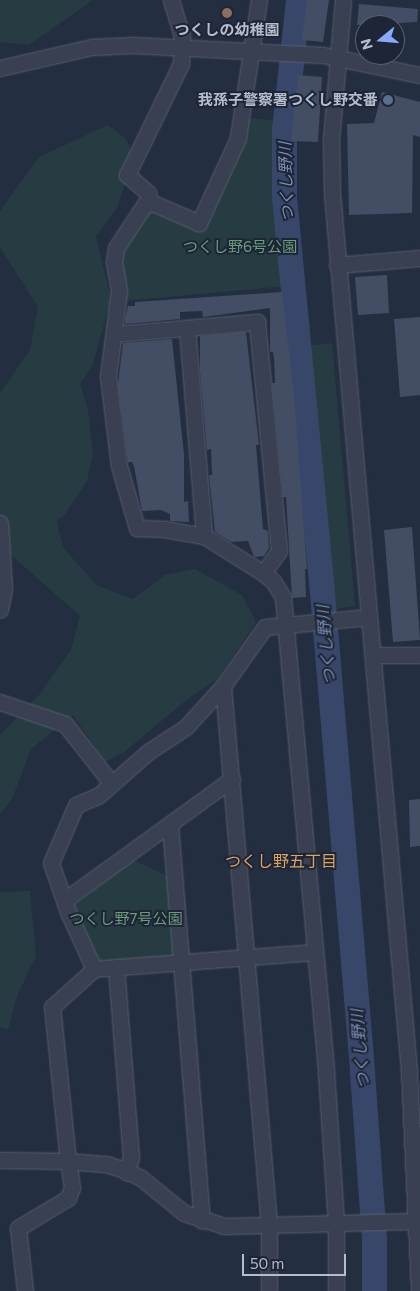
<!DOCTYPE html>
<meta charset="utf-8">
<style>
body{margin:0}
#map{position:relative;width:420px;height:1291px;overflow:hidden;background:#242e41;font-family:Commissioner,"Noto Sans JP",sans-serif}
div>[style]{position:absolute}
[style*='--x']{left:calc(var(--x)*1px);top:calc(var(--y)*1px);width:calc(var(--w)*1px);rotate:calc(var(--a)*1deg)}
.green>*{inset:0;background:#263c42}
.river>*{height:25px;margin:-12.5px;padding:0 12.5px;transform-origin:12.5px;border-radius:12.5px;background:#384769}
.building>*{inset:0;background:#434d64}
.roads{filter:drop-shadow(0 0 1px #575e6e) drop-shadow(0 0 1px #575e6e)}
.minor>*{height:15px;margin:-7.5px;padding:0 7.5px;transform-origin:7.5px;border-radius:7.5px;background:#394051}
.dots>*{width:14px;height:14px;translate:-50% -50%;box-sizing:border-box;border:2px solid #1d2536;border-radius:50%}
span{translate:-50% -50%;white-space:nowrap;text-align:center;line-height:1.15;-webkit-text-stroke:4px #1d2536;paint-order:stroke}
.poi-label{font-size:15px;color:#b5bccb;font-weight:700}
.right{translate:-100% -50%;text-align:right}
.park-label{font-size:15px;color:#6b9d7c}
.water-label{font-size:16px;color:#7c8eb4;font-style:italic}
.neighbourhood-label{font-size:16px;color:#daa362}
.north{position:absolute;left:355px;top:15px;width:50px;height:50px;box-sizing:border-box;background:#1d2536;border:1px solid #5a6172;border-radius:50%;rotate:253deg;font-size:14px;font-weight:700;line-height:20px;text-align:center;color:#b5bccb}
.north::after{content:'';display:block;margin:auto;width:18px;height:22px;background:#89aafc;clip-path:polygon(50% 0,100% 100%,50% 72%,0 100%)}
.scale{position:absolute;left:242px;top:1254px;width:104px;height:22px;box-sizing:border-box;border:2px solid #b5bccb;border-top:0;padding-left:6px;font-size:15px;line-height:18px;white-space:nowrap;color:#b5bccb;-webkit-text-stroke:4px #1d2536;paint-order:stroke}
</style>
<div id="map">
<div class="green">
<div style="clip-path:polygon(0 0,93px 0,29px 45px,0 42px)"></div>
<div style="clip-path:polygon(249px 118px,279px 121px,279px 219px,285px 286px,124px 301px,121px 250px,148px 211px,154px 210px,201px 232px,245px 140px)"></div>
<div style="clip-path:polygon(108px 125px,126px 139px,134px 156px,117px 208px,96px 236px,111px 299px,93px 364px,80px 384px,88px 410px,93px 453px,87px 481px,63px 517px,57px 520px,59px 532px,64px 549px,98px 586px,133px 599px,165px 575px,195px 569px,242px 595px,256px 622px,218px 678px,184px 702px,124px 752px,105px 762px,73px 715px,31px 749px,12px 799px,0 814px,0 735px,39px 695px,71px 650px,80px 616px,0 545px,0 393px,30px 350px,38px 307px,0 247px,0 211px,39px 157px)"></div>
<div style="clip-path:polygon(332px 343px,355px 606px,330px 610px,307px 346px)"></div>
<div style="clip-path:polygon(133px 860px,167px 876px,174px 954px,170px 959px,105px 964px,98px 960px,74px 909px,76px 903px)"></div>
<div style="clip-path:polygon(30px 891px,36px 956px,17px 996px,8px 1030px,0 1027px,0 892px)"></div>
</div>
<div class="river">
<div style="--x:298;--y:0;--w:129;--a:96.2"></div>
<div style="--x:284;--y:128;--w:69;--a:90"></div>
<div style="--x:284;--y:197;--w:386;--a:84.5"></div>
<div style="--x:321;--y:581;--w:493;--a:85.2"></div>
<div style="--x:362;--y:1072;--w:166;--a:85.9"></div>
<div style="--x:374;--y:1238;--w:53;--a:90"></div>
</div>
<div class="building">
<div style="clip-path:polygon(307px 0,329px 0,323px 42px,302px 40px)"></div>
<div style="clip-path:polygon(359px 4px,418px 9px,417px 22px,357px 25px)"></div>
<div style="clip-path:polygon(298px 75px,322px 77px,318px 142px,291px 141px)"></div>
<div style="clip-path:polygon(382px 92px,420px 102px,420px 137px,413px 135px,412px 213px,349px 215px,347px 124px,374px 123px)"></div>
<div style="clip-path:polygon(387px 275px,389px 313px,358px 315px,355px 277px)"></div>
<div style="clip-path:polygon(282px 292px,294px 395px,307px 569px,305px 569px,306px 597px,292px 598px,286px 497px,283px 497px,272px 383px,275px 383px,274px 358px,273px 352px,270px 352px,270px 308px,203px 317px,202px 311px,180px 312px,180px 319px,125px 324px,125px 319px,128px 306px,135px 306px,135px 302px)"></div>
<div style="clip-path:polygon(420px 317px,420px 395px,400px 397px,394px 319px)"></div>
<div style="clip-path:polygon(246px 332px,259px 445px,256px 445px,263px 529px,268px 531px,269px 548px,264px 556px,254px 557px,248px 541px,231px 542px,215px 532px,209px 475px,212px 475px,211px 449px,207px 450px,200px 370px,200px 336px)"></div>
<div style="clip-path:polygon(172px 339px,184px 455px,184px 502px,188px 501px,189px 522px,170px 521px,170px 514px,161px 510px,142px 511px,134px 466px,132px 462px,128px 462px,118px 384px,123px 343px)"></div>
<div style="clip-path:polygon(412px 527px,420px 640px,393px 642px,384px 530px)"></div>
<div style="clip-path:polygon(420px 799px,420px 846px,410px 847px,409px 800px)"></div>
</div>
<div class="roads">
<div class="minor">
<div style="--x:259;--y:0;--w:140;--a:98.7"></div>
<div style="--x:238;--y:138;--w:94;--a:114.6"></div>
<div style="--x:199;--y:223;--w:50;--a:-156.5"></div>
<div style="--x:153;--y:203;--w:8;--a:173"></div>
<div style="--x:145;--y:204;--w:53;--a:123.4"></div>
<div style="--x:116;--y:248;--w:14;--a:98"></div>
<div style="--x:114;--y:262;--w:29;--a:80"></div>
<div style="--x:119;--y:291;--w:86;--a:97.4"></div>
<div style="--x:108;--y:376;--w:91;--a:83"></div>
<div style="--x:119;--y:466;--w:65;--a:73.8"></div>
<div style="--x:137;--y:528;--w:27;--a:2"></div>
<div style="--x:164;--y:529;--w:41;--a:9.9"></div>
<div style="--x:204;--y:536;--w:70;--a:32.1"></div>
<div style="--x:263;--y:573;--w:13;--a:39"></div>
<div style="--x:273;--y:581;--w:19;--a:58"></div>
<div style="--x:283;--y:597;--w:477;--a:84.8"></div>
<div style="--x:326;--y:1072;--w:151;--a:86.2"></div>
<div style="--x:336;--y:1223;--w:68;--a:90"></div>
<div style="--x:343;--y:0;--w:140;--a:94.9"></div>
<div style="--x:331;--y:139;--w:54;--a:88.9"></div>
<div style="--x:332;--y:193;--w:881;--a:84.99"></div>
<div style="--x:409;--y:1071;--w:220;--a:87.4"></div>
<div style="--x:0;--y:68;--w:94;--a:-12.9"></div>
<div style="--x:92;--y:47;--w:41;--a:-2.8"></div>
<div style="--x:133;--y:45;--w:190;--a:3"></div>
<div style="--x:323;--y:55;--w:99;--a:11.7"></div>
<div style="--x:150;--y:203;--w:10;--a:-101"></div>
<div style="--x:148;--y:193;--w:28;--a:-139"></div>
<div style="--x:127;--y:175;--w:123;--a:-64.1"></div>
<div style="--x:181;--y:64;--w:28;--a:-88"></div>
<div style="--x:182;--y:36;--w:38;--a:-107"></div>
<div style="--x:337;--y:265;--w:83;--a:-4.8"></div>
<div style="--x:187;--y:328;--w:209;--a:85.3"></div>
<div style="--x:114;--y:334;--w:144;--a:-4.8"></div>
<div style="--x:257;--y:322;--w:230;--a:84.5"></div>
<div style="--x:279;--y:551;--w:27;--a:126"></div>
<div style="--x:0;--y:523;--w:66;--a:86.5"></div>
<div style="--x:4;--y:589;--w:21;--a:101"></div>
<div style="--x:373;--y:655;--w:47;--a:0"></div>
<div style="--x:223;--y:686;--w:541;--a:85.12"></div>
<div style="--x:269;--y:1225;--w:66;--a:90"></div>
<div style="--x:0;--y:702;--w:69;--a:18.7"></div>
<div style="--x:65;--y:724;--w:76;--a:51.9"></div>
<div style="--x:170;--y:824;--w:398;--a:85.4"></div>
<div style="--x:66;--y:899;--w:205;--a:-35.9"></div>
<div style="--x:116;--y:967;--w:191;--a:85.5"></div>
<div style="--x:131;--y:1157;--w:16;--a:105"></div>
<div style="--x:94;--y:969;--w:63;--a:-114.5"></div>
<div style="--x:68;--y:912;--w:52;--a:-109.1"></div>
<div style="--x:51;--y:863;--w:63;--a:-66.7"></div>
<div style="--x:76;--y:805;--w:25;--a:-23"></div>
<div style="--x:99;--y:795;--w:65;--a:-41.3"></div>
<div style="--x:148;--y:752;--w:45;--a:-33.3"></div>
<div style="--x:186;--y:727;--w:55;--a:-47.9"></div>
<div style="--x:223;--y:686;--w:72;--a:-54.6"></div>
<div style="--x:265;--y:627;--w:104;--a:-5.5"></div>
<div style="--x:0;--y:1160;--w:68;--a:0.8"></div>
<div style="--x:68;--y:1161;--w:155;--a:-95.9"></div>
<div style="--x:52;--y:1007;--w:57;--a:-42.1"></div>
<div style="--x:94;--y:969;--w:220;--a:-4.4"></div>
<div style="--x:25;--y:1291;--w:63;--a:-96.3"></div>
<div style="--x:18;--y:1228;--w:58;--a:-31"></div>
<div style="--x:68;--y:1198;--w:11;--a:-68"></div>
<div style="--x:72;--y:1188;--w:27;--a:-98"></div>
<div style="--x:68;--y:1161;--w:38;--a:5"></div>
<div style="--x:106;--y:1164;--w:19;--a:18"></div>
<div style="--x:124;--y:1170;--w:19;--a:25"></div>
<div style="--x:141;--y:1178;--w:55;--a:39.1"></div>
<div style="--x:184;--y:1213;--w:42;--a:18"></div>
<div style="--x:224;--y:1226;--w:193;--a:-1.5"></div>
</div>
</div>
<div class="dots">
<div style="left:227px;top:13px;background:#8d6e63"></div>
<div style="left:388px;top:100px;background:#5c6f8a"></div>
</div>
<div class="poi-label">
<span style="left:227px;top:30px">つくしの幼稚園</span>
<span class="right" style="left:378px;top:100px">我孫子警察署つくし野交番</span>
</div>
<div class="park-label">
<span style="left:240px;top:247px">つくし野6号公園</span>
<span style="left:126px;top:919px">つくし野7号公園</span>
</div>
<div class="water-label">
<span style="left:286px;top:182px;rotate:-92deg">つくし野川</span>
<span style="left:326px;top:645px;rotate:-95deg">つくし野川</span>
<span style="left:360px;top:1049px;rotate:-95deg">つくし野川</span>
</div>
<div class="neighbourhood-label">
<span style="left:281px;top:861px">つくし野五丁目</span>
</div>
<div class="north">N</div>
<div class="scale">50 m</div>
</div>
